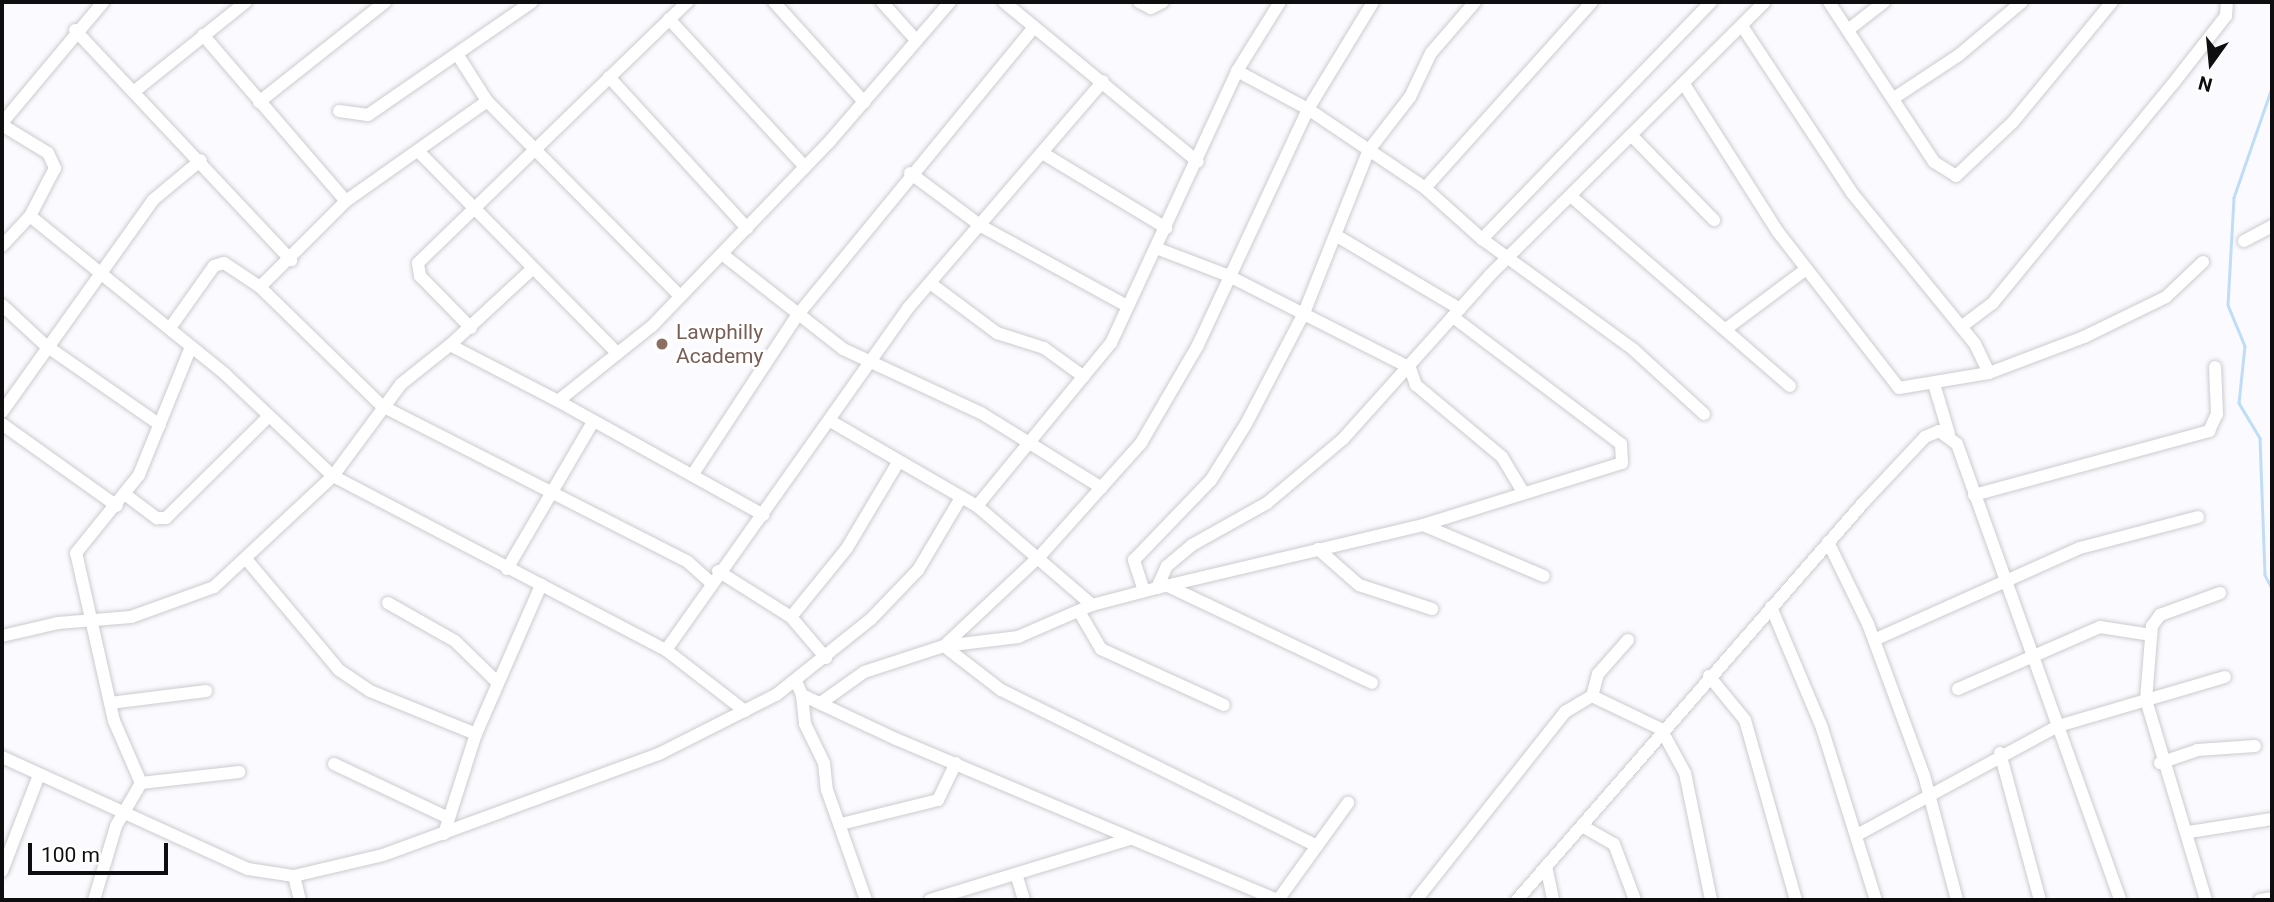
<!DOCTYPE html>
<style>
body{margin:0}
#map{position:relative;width:2274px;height:902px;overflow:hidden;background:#fbfbff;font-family:Roboto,sans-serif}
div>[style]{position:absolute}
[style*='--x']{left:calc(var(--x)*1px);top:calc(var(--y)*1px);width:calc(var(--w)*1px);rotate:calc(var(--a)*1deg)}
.stream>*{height:2.5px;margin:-1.25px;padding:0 1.25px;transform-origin:1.25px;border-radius:1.25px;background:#bfddf7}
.roads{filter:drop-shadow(0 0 2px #cbcbd0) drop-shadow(0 0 2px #cbcbd0)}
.minor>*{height:12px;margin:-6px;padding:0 6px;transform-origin:6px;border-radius:6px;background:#fff}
.dots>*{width:19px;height:19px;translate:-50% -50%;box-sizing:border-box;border:4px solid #fff;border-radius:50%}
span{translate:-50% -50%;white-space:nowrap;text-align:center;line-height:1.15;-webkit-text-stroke:5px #fff;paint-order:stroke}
.education-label{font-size:21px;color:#785e54}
.left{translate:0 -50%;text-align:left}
.frame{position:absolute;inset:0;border:4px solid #0e0e10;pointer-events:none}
.north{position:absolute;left:2176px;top:28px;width:70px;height:70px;-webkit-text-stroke:5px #fff;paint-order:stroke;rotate:195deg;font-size:19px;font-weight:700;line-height:28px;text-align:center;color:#0e0e10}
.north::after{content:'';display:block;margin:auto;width:24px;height:32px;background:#0e0e10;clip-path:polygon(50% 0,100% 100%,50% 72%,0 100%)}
.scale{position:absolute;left:28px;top:843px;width:140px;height:32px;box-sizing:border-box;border:4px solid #0e0e10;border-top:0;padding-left:9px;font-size:21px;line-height:24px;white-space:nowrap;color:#0e0e10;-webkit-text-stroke:5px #fff;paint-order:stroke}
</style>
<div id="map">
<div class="stream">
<div style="--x:2272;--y:88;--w:116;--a:109.1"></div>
<div style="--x:2234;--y:198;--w:107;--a:93.2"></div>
<div style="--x:2228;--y:305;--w:44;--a:67.5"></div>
<div style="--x:2245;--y:346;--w:57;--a:96"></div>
<div style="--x:2239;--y:403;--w:41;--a:59"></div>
<div style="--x:2260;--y:438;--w:137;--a:87.9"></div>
<div style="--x:2265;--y:575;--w:15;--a:62"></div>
</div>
<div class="roads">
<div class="minor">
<div style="--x:774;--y:2;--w:135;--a:48"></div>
<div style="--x:882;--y:2;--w:51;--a:48.2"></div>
<div style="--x:1004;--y:2;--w:251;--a:39.5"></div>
<div style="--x:1139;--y:2;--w:13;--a:27"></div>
<div style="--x:1151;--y:8;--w:13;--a:-27"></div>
<div style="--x:1829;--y:2;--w:191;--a:56.7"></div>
<div style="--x:1934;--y:162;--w:26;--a:32"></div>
<div style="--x:1956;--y:176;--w:79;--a:-43.5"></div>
<div style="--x:2013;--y:122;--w:156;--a:-50.5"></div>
<div style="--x:669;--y:19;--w:201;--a:47.4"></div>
<div style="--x:1742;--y:26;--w:200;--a:56.6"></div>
<div style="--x:1852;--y:193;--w:195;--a:50.8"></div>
<div style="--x:1975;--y:344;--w:32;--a:64"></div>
<div style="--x:75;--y:30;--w:316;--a:46.8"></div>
<div style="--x:1848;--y:30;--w:46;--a:-37.9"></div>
<div style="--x:203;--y:35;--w:219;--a:49.3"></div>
<div style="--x:459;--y:57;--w:52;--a:57.5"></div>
<div style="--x:487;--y:101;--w:274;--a:45.3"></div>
<div style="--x:1237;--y:71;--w:81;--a:28.2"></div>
<div style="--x:1308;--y:109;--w:141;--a:34"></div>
<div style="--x:1425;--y:188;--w:76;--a:41.8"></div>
<div style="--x:1482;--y:239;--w:188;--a:36.1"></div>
<div style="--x:1634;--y:350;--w:95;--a:42.4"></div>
<div style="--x:609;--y:77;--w:205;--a:47.6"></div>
<div style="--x:1684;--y:84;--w:175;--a:57.6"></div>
<div style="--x:1778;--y:232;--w:197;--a:52.2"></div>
<div style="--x:1899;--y:388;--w:91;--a:-9.5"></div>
<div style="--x:1989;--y:373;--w:102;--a:-20.8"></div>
<div style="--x:2084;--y:337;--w:91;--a:-26"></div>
<div style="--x:2166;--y:297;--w:51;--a:-43.4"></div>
<div style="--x:136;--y:90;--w:141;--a:-38.7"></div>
<div style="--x:1894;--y:98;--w:78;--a:-33.5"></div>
<div style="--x:1959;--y:55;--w:82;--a:-40.1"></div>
<div style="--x:259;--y:102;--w:161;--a:-38.4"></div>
<div style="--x:339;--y:111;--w:29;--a:8"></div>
<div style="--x:368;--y:115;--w:199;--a:-34.6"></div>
<div style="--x:2;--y:123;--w:158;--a:-50.1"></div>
<div style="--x:2;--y:125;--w:54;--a:31.3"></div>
<div style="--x:48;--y:153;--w:17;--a:65"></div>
<div style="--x:55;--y:168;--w:54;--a:117.5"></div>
<div style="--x:30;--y:216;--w:41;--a:133"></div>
<div style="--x:1631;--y:135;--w:119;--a:45.7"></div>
<div style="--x:418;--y:151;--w:284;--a:45.4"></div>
<div style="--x:1044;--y:154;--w:143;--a:31.2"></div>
<div style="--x:910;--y:173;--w:89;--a:36.7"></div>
<div style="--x:981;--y:226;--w:166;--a:28.7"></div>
<div style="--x:1425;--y:188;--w:250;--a:-48.1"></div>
<div style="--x:1573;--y:198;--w:287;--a:40.9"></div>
<div style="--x:30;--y:216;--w:251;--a:39"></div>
<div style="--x:225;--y:374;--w:149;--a:43.4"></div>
<div style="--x:333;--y:476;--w:376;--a:27.6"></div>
<div style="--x:666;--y:650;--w:100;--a:37.7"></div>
<div style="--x:1337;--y:236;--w:143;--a:30.7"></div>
<div style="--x:1482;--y:239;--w:330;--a:-46"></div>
<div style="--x:2244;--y:241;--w:32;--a:-28"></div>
<div style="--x:1156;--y:248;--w:78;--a:21"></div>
<div style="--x:1229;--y:276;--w:203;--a:26.9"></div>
<div style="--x:1410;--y:368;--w:18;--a:71"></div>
<div style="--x:1416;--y:385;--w:112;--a:39.9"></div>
<div style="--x:1502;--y:457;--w:41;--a:59"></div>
<div style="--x:722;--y:254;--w:154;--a:38.1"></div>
<div style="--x:843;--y:349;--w:152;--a:24.9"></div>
<div style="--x:981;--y:413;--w:142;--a:31.8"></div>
<div style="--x:930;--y:283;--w:84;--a:36.7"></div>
<div style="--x:997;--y:333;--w:49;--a:17.7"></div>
<div style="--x:1044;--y:348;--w:49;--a:35.9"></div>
<div style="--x:260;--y:287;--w:122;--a:-45"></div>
<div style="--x:346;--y:201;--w:173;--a:-35.3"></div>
<div style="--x:2;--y:305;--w:59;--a:42.9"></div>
<div style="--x:45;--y:345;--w:140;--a:34.8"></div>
<div style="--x:1961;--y:327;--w:39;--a:-37"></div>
<div style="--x:1992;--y:304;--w:283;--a:-50.6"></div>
<div style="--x:2172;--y:85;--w:88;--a:-52"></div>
<div style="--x:2226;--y:16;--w:14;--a:-86"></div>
<div style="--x:170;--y:328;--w:76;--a:-54.6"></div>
<div style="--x:214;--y:266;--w:10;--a:-17"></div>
<div style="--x:224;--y:263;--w:43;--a:33.7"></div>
<div style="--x:260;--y:287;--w:170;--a:44.3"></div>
<div style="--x:382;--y:406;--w:343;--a:27"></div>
<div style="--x:688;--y:562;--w:28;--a:42"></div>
<div style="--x:471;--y:328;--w:73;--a:-134.4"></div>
<div style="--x:420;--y:276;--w:13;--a:-99"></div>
<div style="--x:418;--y:263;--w:375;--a:-44.1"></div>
<div style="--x:1726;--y:329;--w:99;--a:-36.8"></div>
<div style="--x:450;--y:345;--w:112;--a:-42.8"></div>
<div style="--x:1934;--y:384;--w:52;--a:73.3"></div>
<div style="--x:558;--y:401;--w:235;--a:29"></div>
<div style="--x:2;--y:412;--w:260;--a:-54.5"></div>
<div style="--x:153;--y:200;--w:62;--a:-39.8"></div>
<div style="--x:832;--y:422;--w:168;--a:30.1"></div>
<div style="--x:977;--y:506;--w:152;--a:40.7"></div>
<div style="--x:2;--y:424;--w:141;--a:35.5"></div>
<div style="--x:693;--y:474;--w:188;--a:-56.7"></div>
<div style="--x:796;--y:317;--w:370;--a:-50.6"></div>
<div style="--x:126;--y:495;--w:39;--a:37"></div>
<div style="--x:157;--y:518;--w:9;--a:0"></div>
<div style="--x:166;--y:518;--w:145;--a:-44.7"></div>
<div style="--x:1974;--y:495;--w:244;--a:-15.2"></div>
<div style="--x:2209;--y:431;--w:19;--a:-65"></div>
<div style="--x:2217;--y:414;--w:47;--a:-92.4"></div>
<div style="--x:977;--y:506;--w:211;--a:-50.6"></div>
<div style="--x:1111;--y:343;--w:300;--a:-65.1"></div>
<div style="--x:1237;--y:71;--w:81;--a:-58.1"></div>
<div style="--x:1423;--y:525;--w:131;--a:22.9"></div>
<div style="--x:1828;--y:542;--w:91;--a:64"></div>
<div style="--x:1868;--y:624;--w:161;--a:69.7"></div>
<div style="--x:1924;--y:775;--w:129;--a:75.2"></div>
<div style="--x:1318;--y:549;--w:55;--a:41.3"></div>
<div style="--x:1359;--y:585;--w:77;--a:18.2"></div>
<div style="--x:247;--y:560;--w:143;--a:50.1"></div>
<div style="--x:339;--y:670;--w:37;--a:34"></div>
<div style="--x:370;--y:691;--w:114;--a:22.1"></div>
<div style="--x:507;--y:569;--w:170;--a:-59.7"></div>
<div style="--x:718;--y:571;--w:86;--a:32.2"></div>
<div style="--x:791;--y:617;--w:89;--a:-50.9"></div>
<div style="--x:847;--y:548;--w:98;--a:-59.2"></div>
<div style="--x:1166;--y:585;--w:228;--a:25.4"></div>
<div style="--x:1157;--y:588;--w:273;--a:-13.3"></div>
<div style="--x:1423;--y:525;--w:208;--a:-17.3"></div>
<div style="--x:1622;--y:463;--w:19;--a:-93"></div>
<div style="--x:1621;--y:444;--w:211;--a:-142.9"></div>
<div style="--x:1144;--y:591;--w:33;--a:-108"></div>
<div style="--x:1134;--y:560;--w:111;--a:-46.1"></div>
<div style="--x:1211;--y:480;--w:66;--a:-58"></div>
<div style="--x:1246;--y:424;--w:125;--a:-62.4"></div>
<div style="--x:1304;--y:313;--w:175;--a:-68.3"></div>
<div style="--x:1369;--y:150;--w:67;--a:-52.3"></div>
<div style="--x:1410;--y:97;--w:49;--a:-64.5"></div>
<div style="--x:1431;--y:53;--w:67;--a:-49.2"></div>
<div style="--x:388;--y:603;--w:77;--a:29.6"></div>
<div style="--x:455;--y:641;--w:60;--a:44.3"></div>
<div style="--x:1771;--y:607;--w:131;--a:67.1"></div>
<div style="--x:1822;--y:728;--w:180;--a:72.6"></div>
<div style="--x:1080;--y:613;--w:42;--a:59.7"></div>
<div style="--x:1101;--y:649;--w:135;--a:24.5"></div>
<div style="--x:791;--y:617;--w:54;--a:49.5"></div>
<div style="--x:2;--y:636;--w:57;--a:-13.1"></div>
<div style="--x:58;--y:623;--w:73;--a:-4.7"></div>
<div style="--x:131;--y:617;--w:88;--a:-19.9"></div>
<div style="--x:214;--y:587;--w:163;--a:-43"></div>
<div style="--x:333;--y:476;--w:114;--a:-53.5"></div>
<div style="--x:401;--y:384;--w:63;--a:-38.5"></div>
<div style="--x:450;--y:345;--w:122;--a:27.4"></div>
<div style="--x:558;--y:401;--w:120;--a:-38.6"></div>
<div style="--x:652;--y:326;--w:257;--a:-46.1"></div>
<div style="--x:830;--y:141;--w:184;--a:-49.2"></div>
<div style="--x:1628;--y:640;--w:45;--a:131.4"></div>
<div style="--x:1598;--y:674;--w:23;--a:105"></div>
<div style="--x:1592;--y:696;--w:76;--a:25.6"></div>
<div style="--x:1661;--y:729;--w:50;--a:61.4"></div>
<div style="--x:1685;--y:773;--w:130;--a:78.4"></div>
<div style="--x:1874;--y:640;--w:226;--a:-24.1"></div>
<div style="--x:2080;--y:548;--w:122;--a:-14.7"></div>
<div style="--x:666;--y:650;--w:419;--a:-54.7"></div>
<div style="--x:908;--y:308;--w:299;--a:-49.3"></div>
<div style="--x:1709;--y:676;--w:57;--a:50.7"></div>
<div style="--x:1745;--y:720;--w:187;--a:74.2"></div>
<div style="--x:796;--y:681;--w:15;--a:67"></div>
<div style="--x:802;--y:695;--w:104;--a:25.1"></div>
<div style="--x:896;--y:739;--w:414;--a:22.9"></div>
<div style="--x:1958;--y:689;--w:155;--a:-23.6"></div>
<div style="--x:2100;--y:627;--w:52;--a:8.9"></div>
<div style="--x:802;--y:695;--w:29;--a:84"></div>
<div style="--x:805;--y:724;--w:43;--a:64"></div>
<div style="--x:824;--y:763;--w:27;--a:84"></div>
<div style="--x:827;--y:790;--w:117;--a:70.5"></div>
<div style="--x:822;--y:702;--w:52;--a:-35.5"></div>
<div style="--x:864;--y:672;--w:84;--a:-18"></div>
<div style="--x:944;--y:646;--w:75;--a:-6.9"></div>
<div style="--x:1018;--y:637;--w:81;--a:-23.4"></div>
<div style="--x:1092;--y:605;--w:67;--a:-14.7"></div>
<div style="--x:1157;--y:588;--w:24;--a:-66"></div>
<div style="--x:1167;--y:566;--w:33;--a:-40"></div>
<div style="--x:1192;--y:545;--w:86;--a:-29.2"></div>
<div style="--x:1267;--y:503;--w:99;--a:-40.1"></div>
<div style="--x:1343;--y:439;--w:220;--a:-48.1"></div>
<div style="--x:1490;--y:275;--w:387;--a:-44.8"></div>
<div style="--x:110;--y:703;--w:97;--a:-7.1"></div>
<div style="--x:2000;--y:753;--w:152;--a:74.8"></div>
<div style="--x:2;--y:757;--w:270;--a:24.5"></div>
<div style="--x:248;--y:869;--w:47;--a:8.7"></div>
<div style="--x:294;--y:876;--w:91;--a:-13.3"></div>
<div style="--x:383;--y:855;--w:294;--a:-20.1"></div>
<div style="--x:659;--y:754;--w:131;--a:-26.8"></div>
<div style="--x:776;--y:695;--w:122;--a:-38.7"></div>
<div style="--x:871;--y:619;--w:68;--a:-46.2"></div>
<div style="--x:918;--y:570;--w:80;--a:-59.3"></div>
<div style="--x:2160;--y:763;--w:39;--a:-19"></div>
<div style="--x:2197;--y:750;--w:58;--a:-3.9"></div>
<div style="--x:334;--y:764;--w:127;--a:25.2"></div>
<div style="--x:141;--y:783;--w:99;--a:-6.4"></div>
<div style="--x:841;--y:824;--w:100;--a:-13.9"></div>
<div style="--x:938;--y:800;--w:41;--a:-64.1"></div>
<div style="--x:1584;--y:827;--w:34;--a:30"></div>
<div style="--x:1614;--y:844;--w:60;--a:69.4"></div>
<div style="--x:2189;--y:832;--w:84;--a:-8.9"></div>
<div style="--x:444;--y:834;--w:105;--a:-72.3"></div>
<div style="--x:476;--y:734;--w:163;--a:-66.4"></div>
<div style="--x:1857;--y:835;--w:229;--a:-28.5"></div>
<div style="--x:2058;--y:726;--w:174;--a:-16.4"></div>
<div style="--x:1317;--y:846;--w:352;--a:-153.7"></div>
<div style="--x:1001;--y:690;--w:72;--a:-142.3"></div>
<div style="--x:944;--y:646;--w:132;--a:-43.2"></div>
<div style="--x:1040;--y:556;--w:152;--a:-48.2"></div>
<div style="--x:1141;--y:443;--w:113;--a:-59.8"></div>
<div style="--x:1198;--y:345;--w:260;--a:-65"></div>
<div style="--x:1308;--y:109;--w:125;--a:-58.7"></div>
<div style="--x:1546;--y:866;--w:35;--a:78"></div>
<div style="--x:2;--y:871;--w:103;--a:-68.9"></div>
<div style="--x:294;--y:876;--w:25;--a:76"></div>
<div style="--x:1017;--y:877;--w:24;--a:73"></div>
<div style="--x:94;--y:900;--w:77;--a:-73.4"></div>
<div style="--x:116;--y:826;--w:50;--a:-59.8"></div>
<div style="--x:141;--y:783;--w:68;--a:-113.5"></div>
<div style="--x:114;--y:721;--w:172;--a:-102.7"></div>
<div style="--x:76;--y:553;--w:100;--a:-51.1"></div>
<div style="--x:139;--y:475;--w:138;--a:-67.9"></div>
<div style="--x:930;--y:900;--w:208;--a:-17"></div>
<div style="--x:1278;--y:900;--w:120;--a:-54.2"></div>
<div style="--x:1416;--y:900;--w:240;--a:-51.6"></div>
<div style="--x:1565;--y:712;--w:31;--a:-31"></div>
<div style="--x:1517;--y:900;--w:528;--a:-48.92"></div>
<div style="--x:1864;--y:502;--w:89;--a:-46.8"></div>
<div style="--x:1925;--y:437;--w:15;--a:-23"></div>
<div style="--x:1939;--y:431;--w:22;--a:36"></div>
<div style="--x:1957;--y:444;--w:484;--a:70.3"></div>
<div style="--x:2206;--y:900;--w:209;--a:-106.7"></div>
<div style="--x:2146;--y:700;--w:74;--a:-85.4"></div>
<div style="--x:2152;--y:626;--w:14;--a:-54"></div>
<div style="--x:2160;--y:615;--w:64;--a:-20.1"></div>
<div style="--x:2260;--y:900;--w:12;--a:-9"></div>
</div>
</div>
<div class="dots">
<div style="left:662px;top:344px;background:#8d6e63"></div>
</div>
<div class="education-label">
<span class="left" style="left:676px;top:344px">Lawphilly<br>Academy</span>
</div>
<div class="frame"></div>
<div class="north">N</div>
<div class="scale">100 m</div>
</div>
